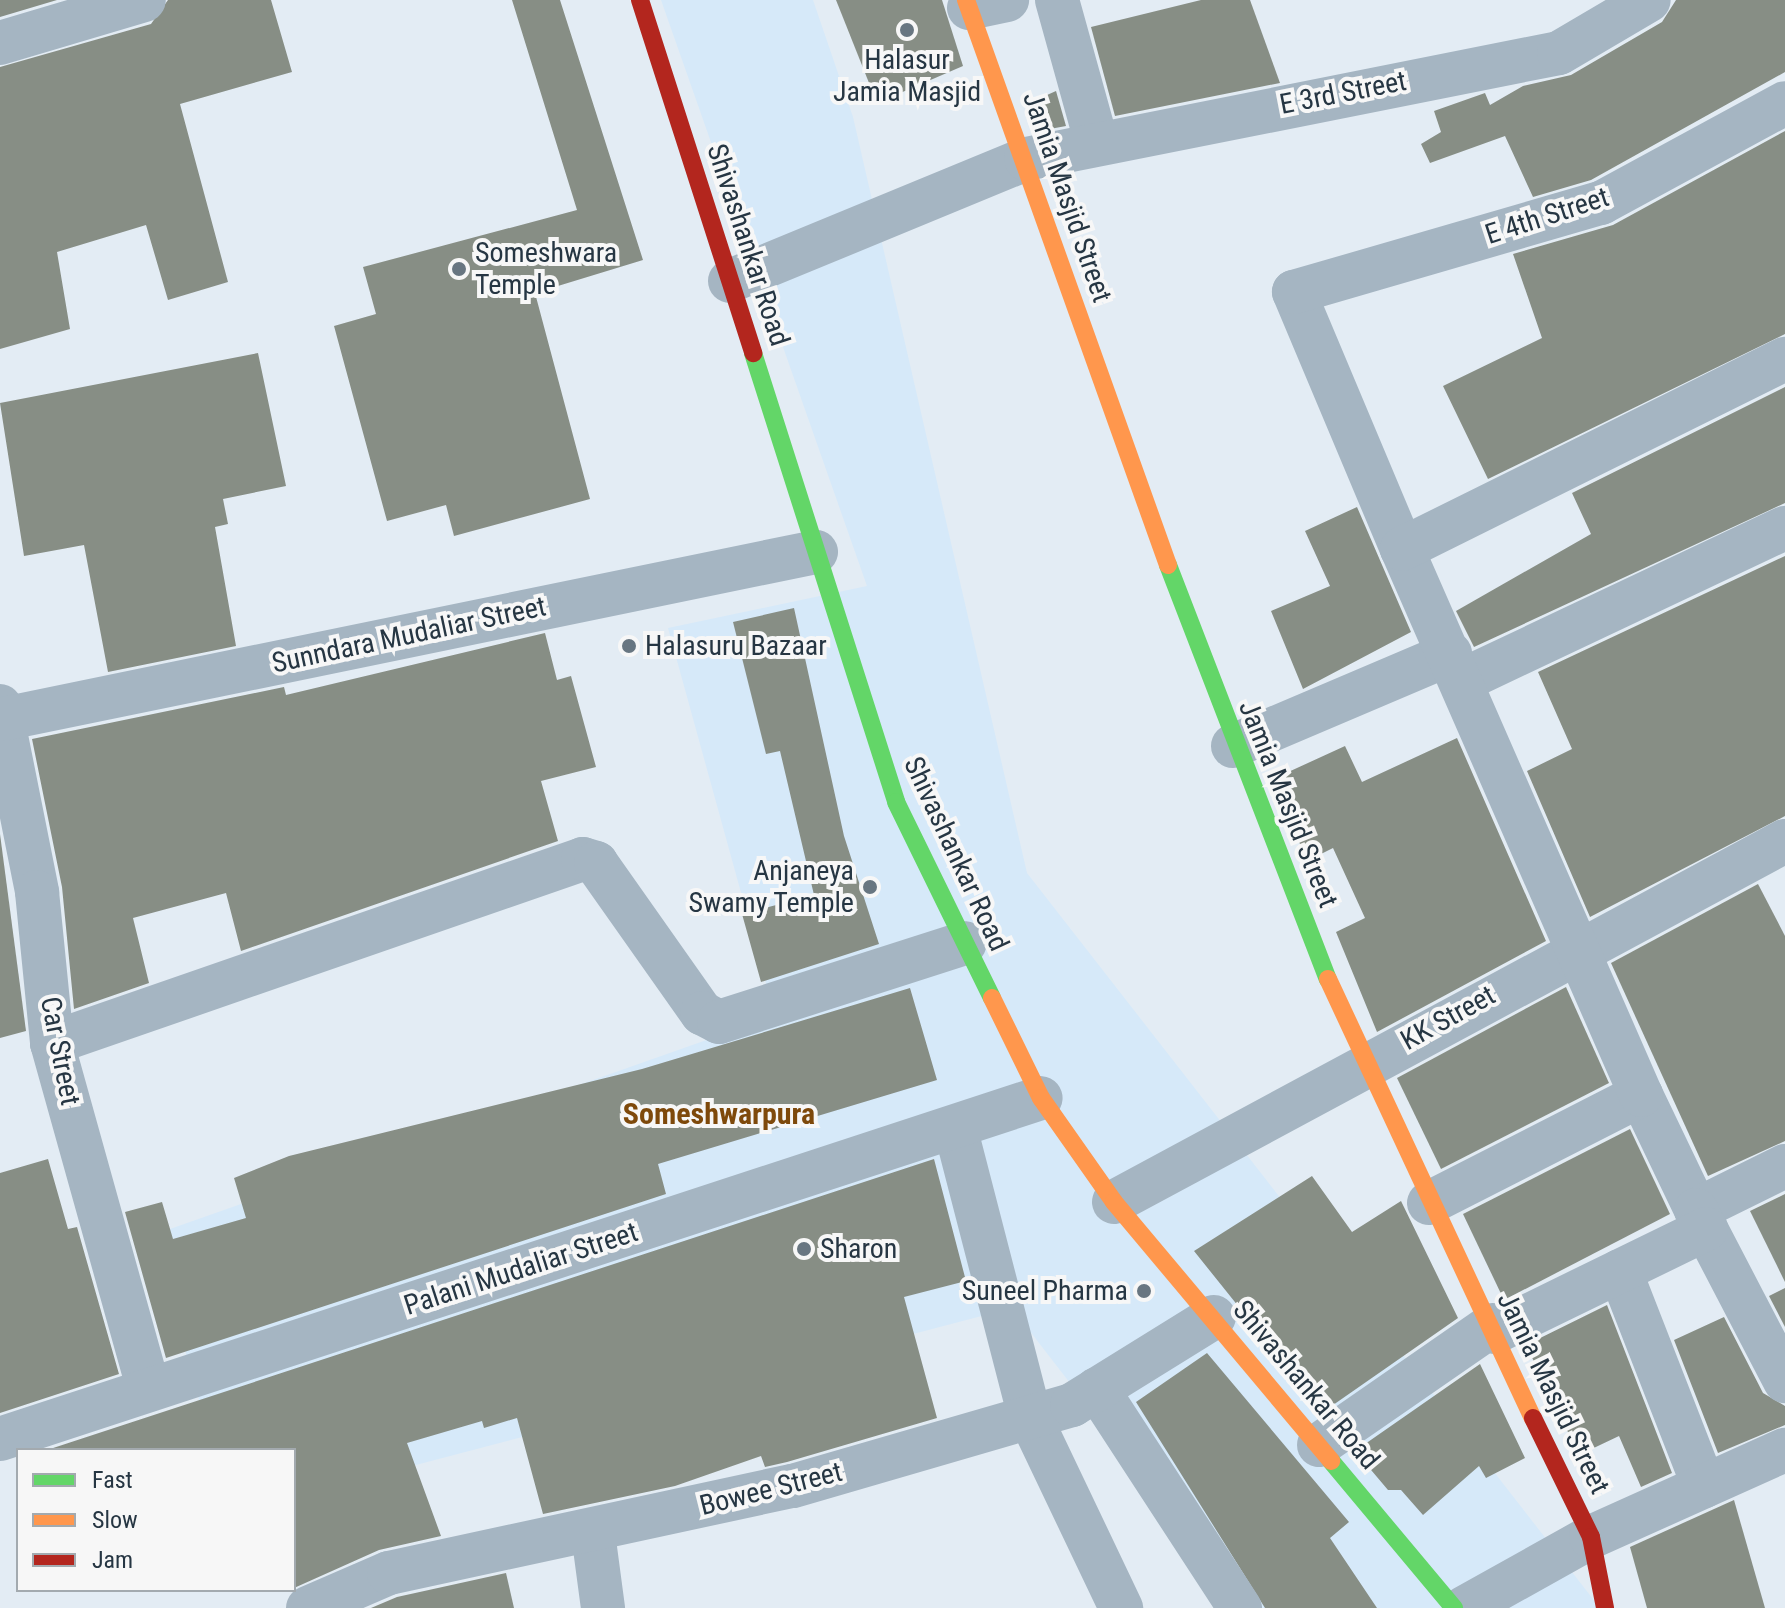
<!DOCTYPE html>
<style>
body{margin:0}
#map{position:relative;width:1785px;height:1608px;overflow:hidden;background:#e3ecf4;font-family:"Roboto Condensed",sans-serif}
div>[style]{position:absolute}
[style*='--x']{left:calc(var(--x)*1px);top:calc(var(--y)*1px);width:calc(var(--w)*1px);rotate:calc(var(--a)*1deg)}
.built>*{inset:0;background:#d6e9f9}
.building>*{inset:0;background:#878e85}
.street>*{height:44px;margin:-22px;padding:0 22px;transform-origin:22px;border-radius:22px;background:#a5b5c2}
.fast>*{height:18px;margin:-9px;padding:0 9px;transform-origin:9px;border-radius:9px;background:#63d668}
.slow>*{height:18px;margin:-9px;padding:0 9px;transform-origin:9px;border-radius:9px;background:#ff974d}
.jam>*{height:18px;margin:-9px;padding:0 9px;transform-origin:9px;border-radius:9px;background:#b3261e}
.dots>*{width:22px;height:22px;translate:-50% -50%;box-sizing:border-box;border:4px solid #f7f7f7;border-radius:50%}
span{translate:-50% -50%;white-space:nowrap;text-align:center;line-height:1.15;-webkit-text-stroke:8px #f7f7f7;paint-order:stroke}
.poi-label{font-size:28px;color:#263643}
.left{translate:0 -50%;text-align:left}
.right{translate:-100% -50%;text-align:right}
.street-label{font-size:28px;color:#263643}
.neighbourhood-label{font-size:30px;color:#7e490b;font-weight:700}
.legend{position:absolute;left:16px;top:1448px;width:280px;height:144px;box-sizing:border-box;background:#f7f7f7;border:2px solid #a3aaaf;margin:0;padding:10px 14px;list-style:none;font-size:24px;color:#263643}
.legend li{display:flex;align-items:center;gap:16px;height:40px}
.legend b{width:40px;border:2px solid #a3aaaf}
</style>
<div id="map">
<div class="built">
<div style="clip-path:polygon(661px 0,813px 0,853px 117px,1027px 873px,1600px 1608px,1244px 1608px,1012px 1308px,294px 1497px,294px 1450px,213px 1450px,153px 1235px,775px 1016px,668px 628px,867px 586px)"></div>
</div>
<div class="building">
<div style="clip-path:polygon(0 0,57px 0,0 17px)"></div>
<div style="clip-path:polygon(168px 0,271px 0,292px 72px,180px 104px,228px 282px,168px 300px,146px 225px,57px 252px,70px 329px,0 349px,0 67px,151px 24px)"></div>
<div style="clip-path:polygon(512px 0,560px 0,643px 260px,535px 293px,590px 499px,454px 536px,446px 505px,387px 521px,334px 326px,376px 314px,363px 267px,577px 210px)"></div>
<div style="clip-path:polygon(836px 0,942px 0,963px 66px,877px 103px)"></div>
<div style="clip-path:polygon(1201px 0,1250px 0,1280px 83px,1115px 116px,1091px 27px)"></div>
<div style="clip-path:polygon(1676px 0,1785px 0,1785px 72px,1591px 180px,1533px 197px,1505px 136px,1430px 163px,1421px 144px,1441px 132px,1434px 111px,1485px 93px,1490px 105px,1523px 86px,1571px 75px,1662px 22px)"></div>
<div style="clip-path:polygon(1056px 91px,1066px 126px,1039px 131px,1029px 103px)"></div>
<div style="clip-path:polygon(1785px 131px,1785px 334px,1488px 479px,1443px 386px,1542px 338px,1513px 254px,1613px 225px)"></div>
<div style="clip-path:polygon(258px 353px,286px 486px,223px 499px,228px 524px,215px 527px,236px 646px,108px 672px,84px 545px,24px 556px,0 403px)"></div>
<div style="clip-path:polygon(1785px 387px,1785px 503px,1474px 647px,1456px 611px,1591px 534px,1572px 493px)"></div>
<div style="clip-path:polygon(1357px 507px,1411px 632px,1303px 689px,1271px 611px,1330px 586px,1305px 531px)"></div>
<div style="clip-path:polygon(1785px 556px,1785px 816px,1590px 917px,1527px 771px,1572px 749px,1538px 672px)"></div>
<div style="clip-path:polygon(794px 608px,844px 836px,879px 944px,761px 982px,742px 914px,814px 895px,780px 751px,766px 754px,733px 622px)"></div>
<div style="clip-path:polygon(545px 633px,557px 680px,571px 676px,596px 767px,541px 781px,558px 841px,241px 951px,226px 893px,133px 918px,149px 983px,74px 1009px,62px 887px,32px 739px,284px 687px,286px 695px)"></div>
<div style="clip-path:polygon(1457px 738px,1546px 941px,1377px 1032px,1336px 932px,1365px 918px,1333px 848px,1307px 861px,1273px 779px,1345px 746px,1362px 782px)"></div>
<div style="clip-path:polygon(0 834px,26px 1031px,0 1038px)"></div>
<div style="clip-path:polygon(1758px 884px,1785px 936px,1785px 1141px,1708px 1176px,1611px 963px)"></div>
<div style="clip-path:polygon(1566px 987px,1609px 1083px,1441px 1169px,1397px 1078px)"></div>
<div style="clip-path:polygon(910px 988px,937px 1080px,658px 1164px,666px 1194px,166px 1358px,125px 1212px,162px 1202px,173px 1239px,246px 1218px,234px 1178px,289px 1156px,642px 1069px)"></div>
<div style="clip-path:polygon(1630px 1129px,1670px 1214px,1504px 1300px,1463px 1214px)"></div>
<div style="clip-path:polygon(48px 1159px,68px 1229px,77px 1227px,119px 1374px,0 1413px,0 1173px)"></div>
<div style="clip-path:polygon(934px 1159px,966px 1281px,904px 1297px,937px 1418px,787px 1462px,765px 1467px,761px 1456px,675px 1486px,543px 1514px,517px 1418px,484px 1428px,482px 1421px,407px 1443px,441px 1536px,379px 1550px,294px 1588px,294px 1450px,47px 1450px)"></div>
<div style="clip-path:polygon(1312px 1176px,1352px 1232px,1401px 1201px,1458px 1318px,1323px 1412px,1194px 1251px)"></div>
<div style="clip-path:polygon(1785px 1194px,1785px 1282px,1750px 1211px)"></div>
<div style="clip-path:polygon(1785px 1288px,1785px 1327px,1769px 1296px)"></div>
<div style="clip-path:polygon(1607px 1305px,1672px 1473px,1641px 1487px,1619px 1436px,1579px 1455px,1526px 1345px)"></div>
<div style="clip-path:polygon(1724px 1317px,1763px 1393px,1785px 1406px,1785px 1425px,1718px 1453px,1674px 1340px)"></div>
<div style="clip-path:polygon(1207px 1353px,1349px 1522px,1330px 1538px,1377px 1608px,1265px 1608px,1136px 1402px)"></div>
<div style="clip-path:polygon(1480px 1364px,1525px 1458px,1486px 1478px,1479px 1466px,1423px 1515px,1401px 1490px,1388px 1490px,1355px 1451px)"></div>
<div style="clip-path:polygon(1734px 1500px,1765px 1608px,1647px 1608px,1630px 1547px)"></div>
<div style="clip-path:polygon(506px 1573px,514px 1608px,371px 1608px,397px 1597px)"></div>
</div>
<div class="street">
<div style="--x:1057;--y:0;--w:149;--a:74.5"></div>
<div style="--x:969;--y:8;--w:39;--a:-12"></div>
<div style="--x:0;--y:43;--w:150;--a:-16.6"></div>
<div style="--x:730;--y:281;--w:320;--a:-22.4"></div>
<div style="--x:1026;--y:159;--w:543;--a:-11.25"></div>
<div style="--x:1559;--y:53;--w:104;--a:-30.5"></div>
<div style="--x:1402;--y:549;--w:279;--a:-112.8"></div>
<div style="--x:1294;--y:292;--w:320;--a:-16.2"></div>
<div style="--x:1601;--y:203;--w:209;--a:-28.5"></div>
<div style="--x:1463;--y:680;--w:356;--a:-25.3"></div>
<div style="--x:0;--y:706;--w:190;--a:78.7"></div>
<div style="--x:37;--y:892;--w:152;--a:84.3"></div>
<div style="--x:52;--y:1043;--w:360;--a:74.4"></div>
<div style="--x:3;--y:719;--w:830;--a:-11.61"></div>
<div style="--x:1233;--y:746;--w:236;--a:-23"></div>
<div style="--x:52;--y:1043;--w:562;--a:-19.11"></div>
<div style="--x:583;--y:859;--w:14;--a:17"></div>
<div style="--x:596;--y:863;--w:184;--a:54.8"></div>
<div style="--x:702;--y:1013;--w:19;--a:28"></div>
<div style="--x:719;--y:1022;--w:258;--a:-17.8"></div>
<div style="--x:1641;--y:1095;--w:127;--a:64.4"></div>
<div style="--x:955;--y:1127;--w:300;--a:75.5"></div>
<div style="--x:1030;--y:1417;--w:212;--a:64.5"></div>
<div style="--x:1785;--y:1166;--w:99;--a:153.7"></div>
<div style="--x:1696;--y:1210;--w:193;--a:62.5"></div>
<div style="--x:1114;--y:1202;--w:762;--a:-28.28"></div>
<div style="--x:1429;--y:1203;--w:238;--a:-27"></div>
<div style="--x:1641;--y:1095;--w:596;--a:-113.64"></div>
<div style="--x:1402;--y:549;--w:428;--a:-26.4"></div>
<div style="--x:1620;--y:1271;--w:231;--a:68.7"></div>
<div style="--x:1495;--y:1332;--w:235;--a:-26"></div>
<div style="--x:1097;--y:1389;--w:262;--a:56.9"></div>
<div style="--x:0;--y:1439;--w:1095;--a:-18.14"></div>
<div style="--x:1319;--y:1445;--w:211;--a:-34.7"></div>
<div style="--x:593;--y:1533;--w:76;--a:82.4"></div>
<div style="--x:308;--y:1608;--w:88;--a:-23.4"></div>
<div style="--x:389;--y:1573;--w:413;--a:-12.2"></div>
<div style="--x:793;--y:1486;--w:291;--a:-16.2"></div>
<div style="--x:1072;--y:1405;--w:167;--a:-31.8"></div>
<div style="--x:1464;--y:1608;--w:145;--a:-29.2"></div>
<div style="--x:1591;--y:1537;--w:213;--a:-24.2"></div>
</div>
<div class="fast">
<div style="--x:753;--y:353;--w:471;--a:72.3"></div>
<div style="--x:896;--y:802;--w:218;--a:63.9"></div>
<div style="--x:1168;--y:565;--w:444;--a:68.9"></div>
<div style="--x:1331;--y:1461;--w:192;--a:50.1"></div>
</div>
<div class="slow">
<div style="--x:966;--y:0;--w:600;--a:70.33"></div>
<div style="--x:1328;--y:979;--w:485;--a:65"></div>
<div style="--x:992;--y:998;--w:111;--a:63.9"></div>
<div style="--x:1041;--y:1098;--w:127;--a:54.9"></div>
<div style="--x:1114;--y:1202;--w:338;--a:50"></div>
</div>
<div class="jam">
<div style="--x:640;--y:0;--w:371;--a:72.2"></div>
<div style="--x:1533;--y:1418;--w:132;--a:64"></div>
<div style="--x:1591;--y:1537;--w:72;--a:78.8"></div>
</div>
<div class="dots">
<div style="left:907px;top:30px;background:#687681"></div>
<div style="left:459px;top:269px;background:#687681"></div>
<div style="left:629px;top:646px;background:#687681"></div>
<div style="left:870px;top:887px;background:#687681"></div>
<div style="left:804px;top:1249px;background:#687681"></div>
<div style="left:1144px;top:1291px;background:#687681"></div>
</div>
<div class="poi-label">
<span style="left:907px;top:76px">Halasur<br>Jamia Masjid</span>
<span class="left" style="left:475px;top:269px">Someshwara<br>Temple</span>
<span class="left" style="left:645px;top:646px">Halasuru Bazaar</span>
<span class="right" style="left:854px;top:887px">Anjaneya<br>Swamy Temple</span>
<span class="left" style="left:820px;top:1249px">Sharon</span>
<span class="right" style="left:1128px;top:1291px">Suneel Pharma</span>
</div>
<div class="street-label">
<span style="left:1343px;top:93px;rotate:-11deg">E 3rd Street</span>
<span style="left:1067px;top:197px;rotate:71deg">Jamia Masjid Street</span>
<span style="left:1547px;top:216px;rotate:-18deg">E 4th Street</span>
<span style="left:748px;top:245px;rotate:72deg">Shivashankar Road</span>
<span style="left:409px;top:635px;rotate:-12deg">Sunndara Mudaliar Street</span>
<span style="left:1288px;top:804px;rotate:68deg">Jamia Masjid Street</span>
<span style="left:956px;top:854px;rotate:65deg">Shivashankar Road</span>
<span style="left:1448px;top:1018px;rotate:-29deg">KK Street</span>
<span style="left:60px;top:1051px;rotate:79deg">Car Street</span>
<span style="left:521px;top:1269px;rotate:-18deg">Palani Mudaliar Street</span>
<span style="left:1306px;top:1385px;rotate:50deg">Shivashankar Road</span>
<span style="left:1553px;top:1393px;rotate:64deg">Jamia Masjid Street</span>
<span style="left:771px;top:1489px;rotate:-14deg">Bowee Street</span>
</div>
<div class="neighbourhood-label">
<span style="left:719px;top:1114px">Someshwarpura</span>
</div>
<ul class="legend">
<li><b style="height:10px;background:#63d668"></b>Fast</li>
<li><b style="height:10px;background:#ff974d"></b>Slow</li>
<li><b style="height:10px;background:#b3261e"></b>Jam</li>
</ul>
</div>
